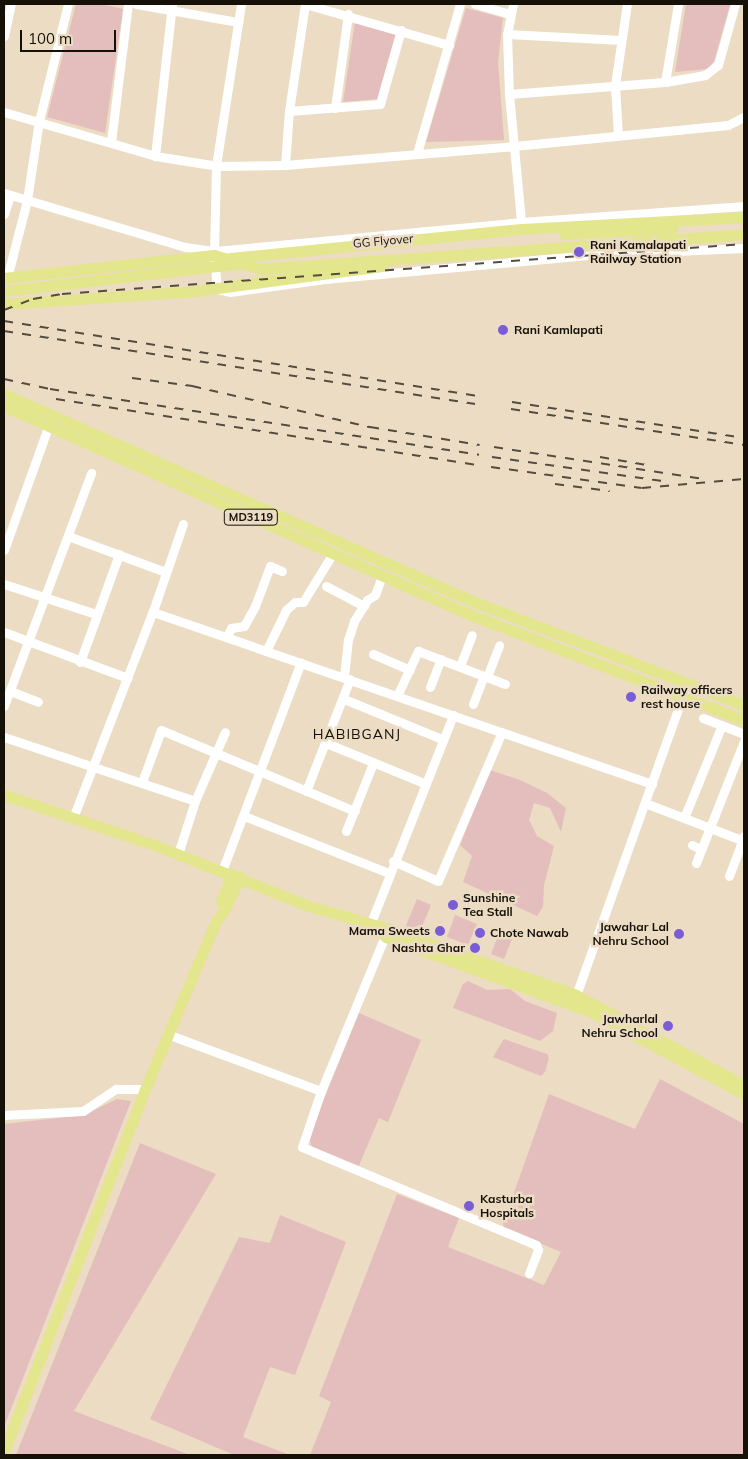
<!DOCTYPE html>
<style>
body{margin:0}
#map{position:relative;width:748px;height:1459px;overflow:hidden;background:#ebdcc3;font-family:Mulish,sans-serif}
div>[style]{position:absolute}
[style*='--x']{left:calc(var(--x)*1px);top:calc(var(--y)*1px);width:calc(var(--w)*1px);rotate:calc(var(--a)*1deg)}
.green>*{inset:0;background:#e3bebc}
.minor>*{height:9px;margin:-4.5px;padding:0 4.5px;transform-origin:4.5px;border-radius:4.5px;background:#fff}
.major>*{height:11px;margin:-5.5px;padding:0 5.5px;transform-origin:5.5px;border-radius:5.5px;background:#e3e68c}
.rail>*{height:2px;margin-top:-1px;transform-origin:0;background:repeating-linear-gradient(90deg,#544c3e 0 9px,transparent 0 18px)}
.dots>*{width:14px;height:14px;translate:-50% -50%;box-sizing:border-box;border:2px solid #ebdcc3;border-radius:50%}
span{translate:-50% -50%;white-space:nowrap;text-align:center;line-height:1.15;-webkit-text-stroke:5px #ebdcc3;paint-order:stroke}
.shield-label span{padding:1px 4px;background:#ebdcc3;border:1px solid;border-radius:4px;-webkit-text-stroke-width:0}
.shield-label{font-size:11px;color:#161108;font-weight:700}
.street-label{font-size:12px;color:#161108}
.poi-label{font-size:12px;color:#161108;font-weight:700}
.left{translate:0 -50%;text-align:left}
.right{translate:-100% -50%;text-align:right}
.neighbourhood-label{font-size:14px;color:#161108;letter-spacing:1px}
.frame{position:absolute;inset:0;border:5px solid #161108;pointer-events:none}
.scale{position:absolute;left:20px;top:30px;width:96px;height:22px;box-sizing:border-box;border:2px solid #161108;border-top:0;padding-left:6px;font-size:15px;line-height:18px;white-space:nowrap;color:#161108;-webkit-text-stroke:4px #ebdcc3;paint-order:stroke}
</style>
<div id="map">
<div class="green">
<div style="clip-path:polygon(76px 4px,101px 4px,123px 9px,105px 133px,47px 117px)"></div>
<div style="clip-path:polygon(686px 4px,730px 5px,714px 61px,708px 69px,675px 72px)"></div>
<div style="clip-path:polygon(466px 8px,503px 18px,498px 62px,504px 140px,426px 142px)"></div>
<div style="clip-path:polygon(355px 22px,396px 33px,377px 99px,343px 102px)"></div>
<div style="clip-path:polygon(490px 770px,520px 780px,547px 793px,566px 808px,561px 832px,550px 808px,534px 803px,529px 820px,537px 836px,554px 846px,544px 885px,543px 907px,537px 916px,463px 882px,472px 856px,460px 845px)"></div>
<div style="clip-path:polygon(417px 899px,431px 905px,419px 934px,405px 928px)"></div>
<div style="clip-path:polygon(455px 915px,477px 924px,468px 945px,447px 937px)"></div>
<div style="clip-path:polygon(499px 933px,512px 939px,504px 959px,491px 954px)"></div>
<div style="clip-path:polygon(468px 981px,487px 990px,510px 989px,525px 1001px,557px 1013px,553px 1031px,540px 1041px,453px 1008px,463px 984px)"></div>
<div style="clip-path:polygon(359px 1013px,421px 1040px,388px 1122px,379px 1118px,358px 1168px,312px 1149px,309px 1136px)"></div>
<div style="clip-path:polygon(504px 1039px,547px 1054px,549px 1058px,545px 1072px,541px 1076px,493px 1057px)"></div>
<div style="clip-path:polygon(660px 1079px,744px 1124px,744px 1455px,310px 1455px,331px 1402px,319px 1396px,397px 1194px,459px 1218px,448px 1247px,544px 1285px,561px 1252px,504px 1228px,503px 1224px,549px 1094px,635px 1129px)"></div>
<div style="clip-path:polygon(117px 1099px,131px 1101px,4px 1427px,4px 1124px,84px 1115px)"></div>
<div style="clip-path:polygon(140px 1143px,216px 1174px,74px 1411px,190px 1455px,16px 1455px)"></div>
<div style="clip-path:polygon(280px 1215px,346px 1242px,295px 1375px,270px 1367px,243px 1437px,290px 1455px,234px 1455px,150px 1419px,239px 1237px,270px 1243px)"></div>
</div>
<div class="minor">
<div style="--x:136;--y:4;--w:104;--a:10"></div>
<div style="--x:241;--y:4;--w:164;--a:98.8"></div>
<div style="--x:216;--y:166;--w:89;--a:91.3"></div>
<div style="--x:214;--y:255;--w:34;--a:85"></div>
<div style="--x:217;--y:289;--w:13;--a:13"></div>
<div style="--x:230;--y:292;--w:96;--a:-7.8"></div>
<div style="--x:325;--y:279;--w:264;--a:-5.2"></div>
<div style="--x:588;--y:255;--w:156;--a:-2.6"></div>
<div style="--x:305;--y:4;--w:150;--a:15.9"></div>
<div style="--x:475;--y:4;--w:37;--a:16"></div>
<div style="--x:513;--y:4;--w:31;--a:101"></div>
<div style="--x:507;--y:34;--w:60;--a:88.1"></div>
<div style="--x:509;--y:94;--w:129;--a:84.6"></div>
<div style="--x:507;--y:34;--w:114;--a:3"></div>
<div style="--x:4;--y:36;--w:33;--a:-78"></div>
<div style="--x:665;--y:82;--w:79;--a:-80.5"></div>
<div style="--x:509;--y:94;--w:156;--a:-4.4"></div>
<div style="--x:665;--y:82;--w:41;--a:-9.9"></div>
<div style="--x:705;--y:75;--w:16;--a:-38"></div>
<div style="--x:718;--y:65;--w:63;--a:-74.4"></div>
<div style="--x:335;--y:108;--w:95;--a:-82.1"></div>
<div style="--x:289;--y:111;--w:91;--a:-4.4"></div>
<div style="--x:380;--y:104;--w:77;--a:-74.2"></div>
<div style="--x:4;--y:112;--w:157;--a:16.2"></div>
<div style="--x:155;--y:156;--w:64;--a:9"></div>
<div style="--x:218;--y:166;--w:67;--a:-0.9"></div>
<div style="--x:285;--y:165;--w:230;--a:-4.7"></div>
<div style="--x:514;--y:146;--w:215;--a:-5.6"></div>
<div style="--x:728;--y:125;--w:18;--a:-27"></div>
<div style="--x:618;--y:136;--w:51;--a:-93.4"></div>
<div style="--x:615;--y:85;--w:82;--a:-81.6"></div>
<div style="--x:111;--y:142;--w:139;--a:-83"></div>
<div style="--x:417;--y:153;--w:155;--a:-73.9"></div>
<div style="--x:155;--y:156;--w:153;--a:-83.6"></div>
<div style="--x:285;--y:165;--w:54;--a:-85.8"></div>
<div style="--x:289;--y:111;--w:108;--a:-81.5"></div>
<div style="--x:4;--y:193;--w:189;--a:16.6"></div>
<div style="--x:185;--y:247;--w:30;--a:8"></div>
<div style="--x:215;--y:251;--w:307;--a:-5.4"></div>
<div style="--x:521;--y:222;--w:224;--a:-4.1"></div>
<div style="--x:4;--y:214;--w:20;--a:-72"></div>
<div style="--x:7;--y:278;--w:81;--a:-75.6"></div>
<div style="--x:27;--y:200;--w:80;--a:-81.4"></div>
<div style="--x:39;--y:121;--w:121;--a:-76.1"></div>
<div style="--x:68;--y:536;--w:104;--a:20.2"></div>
<div style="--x:4;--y:550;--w:131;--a:-70.3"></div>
<div style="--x:4;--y:584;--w:97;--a:18.1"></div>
<div style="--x:326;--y:586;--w:43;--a:27.8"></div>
<div style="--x:153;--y:612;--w:528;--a:19.02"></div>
<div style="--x:4;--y:632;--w:132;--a:20.4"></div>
<div style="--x:227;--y:636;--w:9;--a:-63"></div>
<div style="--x:231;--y:628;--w:13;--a:-9"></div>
<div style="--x:244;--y:626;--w:23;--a:-61"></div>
<div style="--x:255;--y:606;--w:43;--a:-69.4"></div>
<div style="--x:270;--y:566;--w:13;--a:23"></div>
<div style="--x:266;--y:651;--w:46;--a:-64"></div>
<div style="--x:286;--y:610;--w:12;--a:-42"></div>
<div style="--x:295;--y:602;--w:8;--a:0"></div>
<div style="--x:303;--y:602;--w:57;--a:-58.5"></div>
<div style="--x:373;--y:654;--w:40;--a:23.4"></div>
<div style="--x:80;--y:662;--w:115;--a:-70.1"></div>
<div style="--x:460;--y:666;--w:33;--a:-69"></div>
<div style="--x:344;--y:677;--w:37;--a:-84"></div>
<div style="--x:348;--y:640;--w:20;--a:-72"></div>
<div style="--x:354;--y:621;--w:25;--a:-58"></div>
<div style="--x:367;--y:600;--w:9;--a:-32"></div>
<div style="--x:375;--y:595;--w:20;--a:-70"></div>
<div style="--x:487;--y:677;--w:34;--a:-69"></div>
<div style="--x:430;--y:687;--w:30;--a:-69"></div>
<div style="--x:10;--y:691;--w:30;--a:21"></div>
<div style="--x:397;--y:696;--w:50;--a:-65"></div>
<div style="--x:418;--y:651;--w:93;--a:20.8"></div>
<div style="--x:344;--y:699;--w:106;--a:22.2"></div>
<div style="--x:473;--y:704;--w:30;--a:-69"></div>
<div style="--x:4;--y:706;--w:249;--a:-69.5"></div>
<div style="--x:703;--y:718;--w:44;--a:21.3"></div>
<div style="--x:4;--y:737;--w:201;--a:18.5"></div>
<div style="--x:326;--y:743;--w:106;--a:22.2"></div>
<div style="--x:142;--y:782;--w:55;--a:-69.9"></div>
<div style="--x:161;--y:730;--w:210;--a:22.7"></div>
<div style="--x:306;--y:791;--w:120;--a:-68.6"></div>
<div style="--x:645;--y:803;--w:106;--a:21"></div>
<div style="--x:244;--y:816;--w:156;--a:21.5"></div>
<div style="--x:73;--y:818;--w:222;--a:-68.9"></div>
<div style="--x:153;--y:611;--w:92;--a:-71"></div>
<div style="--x:684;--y:818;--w:100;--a:-67.8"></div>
<div style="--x:346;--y:831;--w:73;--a:-68.3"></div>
<div style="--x:692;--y:845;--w:10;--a:24"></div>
<div style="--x:178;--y:854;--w:56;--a:-72.2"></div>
<div style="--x:195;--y:801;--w:75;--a:-66.5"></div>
<div style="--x:393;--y:861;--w:49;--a:24"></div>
<div style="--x:438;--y:881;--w:162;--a:-66.8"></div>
<div style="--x:696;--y:863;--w:131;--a:-68.5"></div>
<div style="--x:222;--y:871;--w:223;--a:-69.3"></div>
<div style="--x:729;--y:876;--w:43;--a:-69.4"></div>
<div style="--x:370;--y:925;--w:226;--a:-68.4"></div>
<div style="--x:387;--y:931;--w:173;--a:112.4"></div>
<div style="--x:321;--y:1091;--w:59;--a:108.7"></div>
<div style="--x:302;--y:1147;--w:254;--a:22.7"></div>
<div style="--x:536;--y:1245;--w:5;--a:68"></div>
<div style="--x:538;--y:1250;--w:25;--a:111"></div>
<div style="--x:574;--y:1001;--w:337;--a:-70.4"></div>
<div style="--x:167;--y:1034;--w:164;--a:20.3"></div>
<div style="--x:4;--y:1115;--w:79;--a:-2.9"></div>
<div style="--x:83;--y:1111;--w:40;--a:-34"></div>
<div style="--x:116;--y:1089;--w:29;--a:0"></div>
</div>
<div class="major">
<div style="--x:564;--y:234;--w:109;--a:-3.2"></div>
<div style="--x:230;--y:258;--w:293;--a:-5.7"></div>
<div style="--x:522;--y:229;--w:222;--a:-3.1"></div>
<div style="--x:4;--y:278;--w:211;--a:-6.3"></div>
<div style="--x:214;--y:255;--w:48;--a:16.9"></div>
<div style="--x:260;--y:269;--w:485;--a:-4.1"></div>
<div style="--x:4;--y:291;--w:240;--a:-6.7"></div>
<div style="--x:4;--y:304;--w:183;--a:-3.8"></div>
<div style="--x:187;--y:292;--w:197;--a:-7.6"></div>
<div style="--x:4;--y:394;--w:512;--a:23.86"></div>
<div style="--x:472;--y:601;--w:291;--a:20.9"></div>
<div style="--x:4;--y:406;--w:506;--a:24.13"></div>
<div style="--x:466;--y:613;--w:298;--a:21.1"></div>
<div style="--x:4;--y:795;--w:161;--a:18.4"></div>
<div style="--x:157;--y:846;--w:160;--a:21.6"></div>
<div style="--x:306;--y:905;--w:85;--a:16.3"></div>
<div style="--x:388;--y:929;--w:199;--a:19.3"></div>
<div style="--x:576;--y:995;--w:191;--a:28.2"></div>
<div style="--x:221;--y:902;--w:30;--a:-69"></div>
<div style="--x:373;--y:926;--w:17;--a:40"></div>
<div style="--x:386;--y:937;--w:218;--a:20.1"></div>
<div style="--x:591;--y:1012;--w:174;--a:28.2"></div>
<div style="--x:4;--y:1451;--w:388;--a:-68.7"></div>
<div style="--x:145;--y:1089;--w:182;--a:-67.1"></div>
<div style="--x:216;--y:921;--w:13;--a:-51"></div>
<div style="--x:224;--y:911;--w:38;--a:-65"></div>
</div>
<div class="rail">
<div style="--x:4;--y:310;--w:31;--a:-21"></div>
<div style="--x:33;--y:299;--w:29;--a:-10"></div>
<div style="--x:62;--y:294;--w:684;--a:-4.19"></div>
<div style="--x:4;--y:321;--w:478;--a:9"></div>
<div style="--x:4;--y:331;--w:477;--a:8.8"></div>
<div style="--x:132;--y:378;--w:61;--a:7.6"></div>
<div style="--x:192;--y:386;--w:183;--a:13"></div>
<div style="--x:370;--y:427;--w:111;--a:9.3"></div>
<div style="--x:4;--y:379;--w:47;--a:12.3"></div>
<div style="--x:50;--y:389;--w:434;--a:8.7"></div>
<div style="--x:56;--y:399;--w:426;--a:8.9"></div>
<div style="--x:512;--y:402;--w:235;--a:8.8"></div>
<div style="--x:511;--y:409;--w:236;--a:8.8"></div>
<div style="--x:494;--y:447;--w:212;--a:8.7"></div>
<div style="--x:492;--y:457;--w:179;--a:8"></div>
<div style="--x:600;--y:457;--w:53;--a:9.8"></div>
<div style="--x:491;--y:467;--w:152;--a:7.9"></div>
<div style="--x:642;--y:488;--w:102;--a:-5"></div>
<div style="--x:555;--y:484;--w:55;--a:7.3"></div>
</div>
<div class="dots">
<div style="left:579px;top:252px;background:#7b5cd7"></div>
<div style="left:503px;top:330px;background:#7b5cd7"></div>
<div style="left:631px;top:697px;background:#7b5cd7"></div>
<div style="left:453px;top:905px;background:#7b5cd7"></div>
<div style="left:440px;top:931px;background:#7b5cd7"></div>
<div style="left:480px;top:933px;background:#7b5cd7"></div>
<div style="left:679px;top:934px;background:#7b5cd7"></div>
<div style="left:475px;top:948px;background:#7b5cd7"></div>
<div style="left:668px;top:1026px;background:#7b5cd7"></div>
<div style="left:469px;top:1206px;background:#7b5cd7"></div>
</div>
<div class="shield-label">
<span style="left:251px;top:517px">MD3119</span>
</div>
<div class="street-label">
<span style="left:383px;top:241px;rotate:-5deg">GG Flyover</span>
</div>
<div class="poi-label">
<span class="left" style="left:590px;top:252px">Rani Kamalapati<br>Railway Station</span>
<span class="left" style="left:514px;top:330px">Rani Kamlapati</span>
<span class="left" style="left:641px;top:697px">Railway officers<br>rest house</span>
<span class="left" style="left:463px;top:905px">Sunshine<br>Tea Stall</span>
<span class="right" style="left:669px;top:934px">Jawahar Lal<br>Nehru School</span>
<span class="right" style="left:430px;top:931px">Mama Sweets</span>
<span class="left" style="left:490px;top:933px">Chote Nawab</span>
<span class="right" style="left:465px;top:948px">Nashta Ghar</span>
<span class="right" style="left:658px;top:1026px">Jawharlal<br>Nehru School</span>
<span class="left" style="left:480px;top:1206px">Kasturba<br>Hospitals</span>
</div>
<div class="neighbourhood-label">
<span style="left:357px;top:734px">HABIBGANJ</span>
</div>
<div class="frame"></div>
<div class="scale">100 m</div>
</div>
